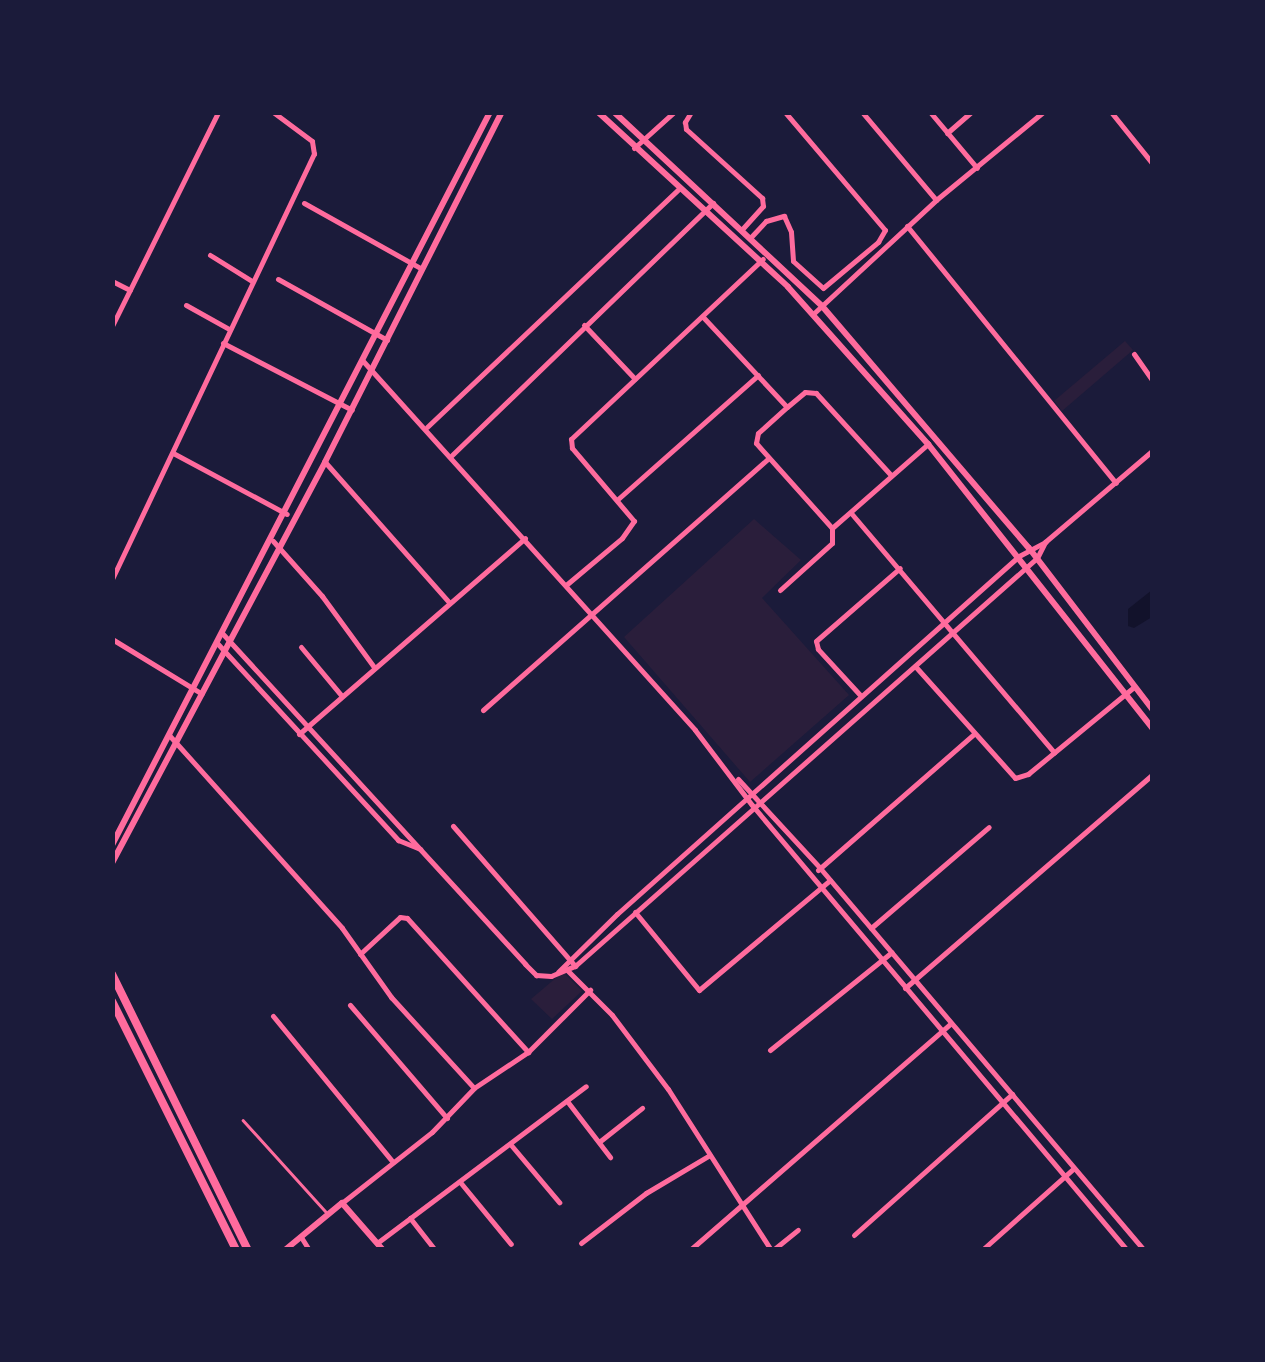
<!DOCTYPE html>
<style>
body{margin:0}
#map{position:relative;width:1265px;height:1362px;overflow:hidden;background:#1b1b3a;font-family:Inter,sans-serif}
div>[style]{position:absolute}
[style*='--x']{left:calc(var(--x)*1px);top:calc(var(--y)*1px);width:calc(var(--w)*1px);rotate:calc(var(--a)*1deg)}
.green>*{inset:0;background:#2a1e3b}
.water>*{inset:0;background:#12122b}
.service>*{height:2.5px;margin:-1.25px;padding:0 1.25px;transform-origin:1.25px;border-radius:1.25px;background:#ff6b9d}
.minor>*{height:5px;margin:-2.5px;padding:0 2.5px;transform-origin:2.5px;border-radius:2.5px;background:#ff6b9d}
.tertiary>*{height:6px;margin:-3px;padding:0 3px;transform-origin:3px;border-radius:3px;background:#ff6b9d}
.secondary>*{height:6px;margin:-3px;padding:0 3px;transform-origin:3px;border-radius:3px;background:#ff6b9d}
.primary>*{height:8px;margin:-4px;padding:0 4px;transform-origin:4px;border-radius:4px;background:#ff6b9d}
span{translate:-50% -50%;white-space:nowrap;text-align:center;line-height:1.15;-webkit-text-stroke:8px #1b1b3a;paint-order:stroke}
.frame{position:absolute;inset:0;border:115px solid #1b1b3a;pointer-events:none}
</style>
<div id="map">
<div class="green">
<div style="clip-path:polygon(1125px 341px,1133px 350px,1062px 411px,1054px 401px)"></div>
<div style="clip-path:polygon(754px 519px,801px 560px,762px 598px,849px 695px,750px 782px,624px 637px)"></div>
<div style="clip-path:polygon(563px 972px,582px 991px,552px 1019px,531px 999px)"></div>
</div>
<div class="water">
<div style="clip-path:polygon(1152px 590px,1152px 617px,1134px 628px,1128px 626px,1128px 609px)"></div>
</div>
<div class="service">
<div style="--x:243;--y:1120;--w:125;--a:47.9"></div>
</div>
<div class="minor">
<div style="--x:691;--y:112;--w:12;--a:121"></div>
<div style="--x:685;--y:122;--w:7;--a:82"></div>
<div style="--x:686;--y:129;--w:103;--a:42.2"></div>
<div style="--x:762;--y:198;--w:8;--a:83"></div>
<div style="--x:763;--y:206;--w:31;--a:132"></div>
<div style="--x:862;--y:112;--w:115;--a:49.9"></div>
<div style="--x:930;--y:112;--w:73;--a:50"></div>
<div style="--x:1111;--y:112;--w:65;--a:51.2"></div>
<div style="--x:947;--y:133;--w:32;--a:-41"></div>
<div style="--x:634;--y:148;--w:54;--a:-42"></div>
<div style="--x:304;--y:203;--w:135;--a:29.2"></div>
<div style="--x:907;--y:226;--w:331;--a:50.9"></div>
<div style="--x:751;--y:237;--w:22;--a:-47"></div>
<div style="--x:766;--y:221;--w:19;--a:-16"></div>
<div style="--x:784;--y:216;--w:17;--a:66"></div>
<div style="--x:791;--y:232;--w:29;--a:86"></div>
<div style="--x:793;--y:261;--w:40;--a:42"></div>
<div style="--x:823;--y:288;--w:72;--a:-39.9"></div>
<div style="--x:878;--y:242;--w:14;--a:-60"></div>
<div style="--x:885;--y:230;--w:155;--a:-130.3"></div>
<div style="--x:210;--y:255;--w:49;--a:31.8"></div>
<div style="--x:278;--y:279;--w:125;--a:29.2"></div>
<div style="--x:112;--y:281;--w:20;--a:27"></div>
<div style="--x:186;--y:305;--w:49;--a:29.2"></div>
<div style="--x:813;--y:314;--w:168;--a:-42.8"></div>
<div style="--x:936;--y:200;--w:139;--a:-39.4"></div>
<div style="--x:703;--y:317;--w:122;--a:47"></div>
<div style="--x:584;--y:325;--w:74;--a:46.6"></div>
<div style="--x:112;--y:326;--w:239;--a:-63.6"></div>
<div style="--x:223;--y:343;--w:145;--a:27.4"></div>
<div style="--x:1134;--y:354;--w:32;--a:55"></div>
<div style="--x:363;--y:361;--w:496;--a:48"></div>
<div style="--x:695;--y:730;--w:94;--a:52.8"></div>
<div style="--x:752;--y:805;--w:582;--a:49.88"></div>
<div style="--x:427;--y:427;--w:348;--a:-43.4"></div>
<div style="--x:173;--y:453;--w:129;--a:28.2"></div>
<div style="--x:452;--y:455;--w:363;--a:-44"></div>
<div style="--x:325;--y:462;--w:187;--a:48.5"></div>
<div style="--x:618;--y:499;--w:187;--a:-41.5"></div>
<div style="--x:851;--y:513;--w:314;--a:49.7"></div>
<div style="--x:832;--y:528;--w:114;--a:-131.8"></div>
<div style="--x:756;--y:443;--w:10;--a:-79"></div>
<div style="--x:758;--y:433;--w:39;--a:-42"></div>
<div style="--x:787;--y:407;--w:23;--a:-40"></div>
<div style="--x:805;--y:392;--w:11;--a:5"></div>
<div style="--x:816;--y:393;--w:111;--a:47.6"></div>
<div style="--x:832;--y:528;--w:128;--a:-41.2"></div>
<div style="--x:273;--y:541;--w:74;--a:48.3"></div>
<div style="--x:322;--y:596;--w:88;--a:53.8"></div>
<div style="--x:112;--y:579;--w:471;--a:-64.6"></div>
<div style="--x:314;--y:154;--w:13;--a:-99"></div>
<div style="--x:312;--y:141;--w:49;--a:-143.4"></div>
<div style="--x:566;--y:585;--w:73;--a:-40"></div>
<div style="--x:622;--y:538;--w:21;--a:-55"></div>
<div style="--x:634;--y:521;--w:96;--a:-130.3"></div>
<div style="--x:572;--y:448;--w:9;--a:-96"></div>
<div style="--x:571;--y:439;--w:263;--a:-43.2"></div>
<div style="--x:780;--y:590;--w:70;--a:-42.1"></div>
<div style="--x:832;--y:543;--w:15;--a:-90"></div>
<div style="--x:222;--y:633;--w:449;--a:47.5"></div>
<div style="--x:525;--y:964;--w:16;--a:45"></div>
<div style="--x:536;--y:975;--w:15;--a:4"></div>
<div style="--x:551;--y:976;--w:26;--a:-23"></div>
<div style="--x:575;--y:966;--w:616;--a:-41.45"></div>
<div style="--x:1037;--y:558;--w:18;--a:-63"></div>
<div style="--x:112;--y:639;--w:105;--a:31.4"></div>
<div style="--x:217;--y:643;--w:268;--a:47.4"></div>
<div style="--x:398;--y:840;--w:24;--a:22"></div>
<div style="--x:301;--y:647;--w:62;--a:50.2"></div>
<div style="--x:915;--y:666;--w:150;--a:48.2"></div>
<div style="--x:1015;--y:778;--w:14;--a:-17"></div>
<div style="--x:1028;--y:774;--w:137;--a:-39.4"></div>
<div style="--x:861;--y:696;--w:64;--a:-132.5"></div>
<div style="--x:818;--y:649;--w:8;--a:-104"></div>
<div style="--x:816;--y:641;--w:111;--a:-41"></div>
<div style="--x:483;--y:710;--w:380;--a:-41.4"></div>
<div style="--x:299;--y:734;--w:299;--a:-40.9"></div>
<div style="--x:169;--y:735;--w:259;--a:48.1"></div>
<div style="--x:342;--y:928;--w:85;--a:54.6"></div>
<div style="--x:391;--y:997;--w:123;--a:47.6"></div>
<div style="--x:738;--y:779;--w:121;--a:47.3"></div>
<div style="--x:820;--y:868;--w:501;--a:49.7"></div>
<div style="--x:453;--y:826;--w:186;--a:48.9"></div>
<div style="--x:818;--y:870;--w:207;--a:-41.1"></div>
<div style="--x:635;--y:912;--w:101;--a:50.6"></div>
<div style="--x:699;--y:990;--w:171;--a:-40"></div>
<div style="--x:871;--y:928;--w:155;--a:-40.6"></div>
<div style="--x:360;--y:954;--w:54;--a:-42.8"></div>
<div style="--x:400;--y:917;--w:7;--a:8"></div>
<div style="--x:407;--y:918;--w:181;--a:47.9"></div>
<div style="--x:568;--y:971;--w:62;--a:45"></div>
<div style="--x:612;--y:1015;--w:93;--a:52.9"></div>
<div style="--x:668;--y:1089;--w:191;--a:57.4"></div>
<div style="--x:558;--y:972;--w:83;--a:-44.5"></div>
<div style="--x:617;--y:914;--w:538;--a:-41.69"></div>
<div style="--x:1019;--y:556;--w:30;--a:-28"></div>
<div style="--x:1045;--y:542;--w:140;--a:-40.4"></div>
<div style="--x:905;--y:988;--w:326;--a:-40.8"></div>
<div style="--x:350;--y:1005;--w:149;--a:49.4"></div>
<div style="--x:273;--y:1016;--w:189;--a:50.6"></div>
<div style="--x:770;--y:1050;--w:156;--a:-38.8"></div>
<div style="--x:567;--y:1101;--w:71;--a:52.5"></div>
<div style="--x:599;--y:1142;--w:55;--a:-38.3"></div>
<div style="--x:511;--y:1145;--w:75;--a:49.9"></div>
<div style="--x:460;--y:1182;--w:80;--a:50.6"></div>
<div style="--x:343;--y:1202;--w:113;--a:-38.2"></div>
<div style="--x:432;--y:1132;--w:61;--a:-46.3"></div>
<div style="--x:474;--y:1088;--w:65;--a:-33.7"></div>
<div style="--x:528;--y:1052;--w:88;--a:-45"></div>
<div style="--x:410;--y:1218;--w:41;--a:52"></div>
<div style="--x:854;--y:1235;--w:212;--a:-41.7"></div>
<div style="--x:301;--y:1237;--w:15;--a:58"></div>
<div style="--x:377;--y:1243;--w:261;--a:-36.9"></div>
<div style="--x:581;--y:1243;--w:82;--a:-37.6"></div>
<div style="--x:646;--y:1193;--w:74;--a:-30.7"></div>
<div style="--x:690;--y:1250;--w:344;--a:-41"></div>
<div style="--x:773;--y:1250;--w:32;--a:-39"></div>
<div style="--x:982;--y:1250;--w:122;--a:-41.7"></div>
</div>
<div class="tertiary">
<div style="--x:285;--y:1250;--w:74;--a:-39.5"></div>
<div style="--x:342;--y:1203;--w:62;--a:48.9"></div>
</div>
<div class="secondary">
<div style="--x:598;--y:112;--w:258;--a:42.6"></div>
<div style="--x:788;--y:287;--w:210;--a:48.3"></div>
<div style="--x:928;--y:444;--w:362;--a:51.7"></div>
<div style="--x:614;--y:112;--w:284;--a:43"></div>
<div style="--x:822;--y:306;--w:318;--a:49.5"></div>
<div style="--x:1029;--y:548;--w:203;--a:52.6"></div>
<div style="--x:112;--y:845;--w:825;--a:-62.72"></div>
<div style="--x:112;--y:863;--w:454;--a:-62"></div>
<div style="--x:325;--y:462;--w:392;--a:-63.2"></div>
</div>
<div class="primary">
<div style="--x:112;--y:974;--w:308;--a:63.8"></div>
<div style="--x:112;--y:1001;--w:278;--a:63.5"></div>
</div>
<div class="frame"></div>
</div>
